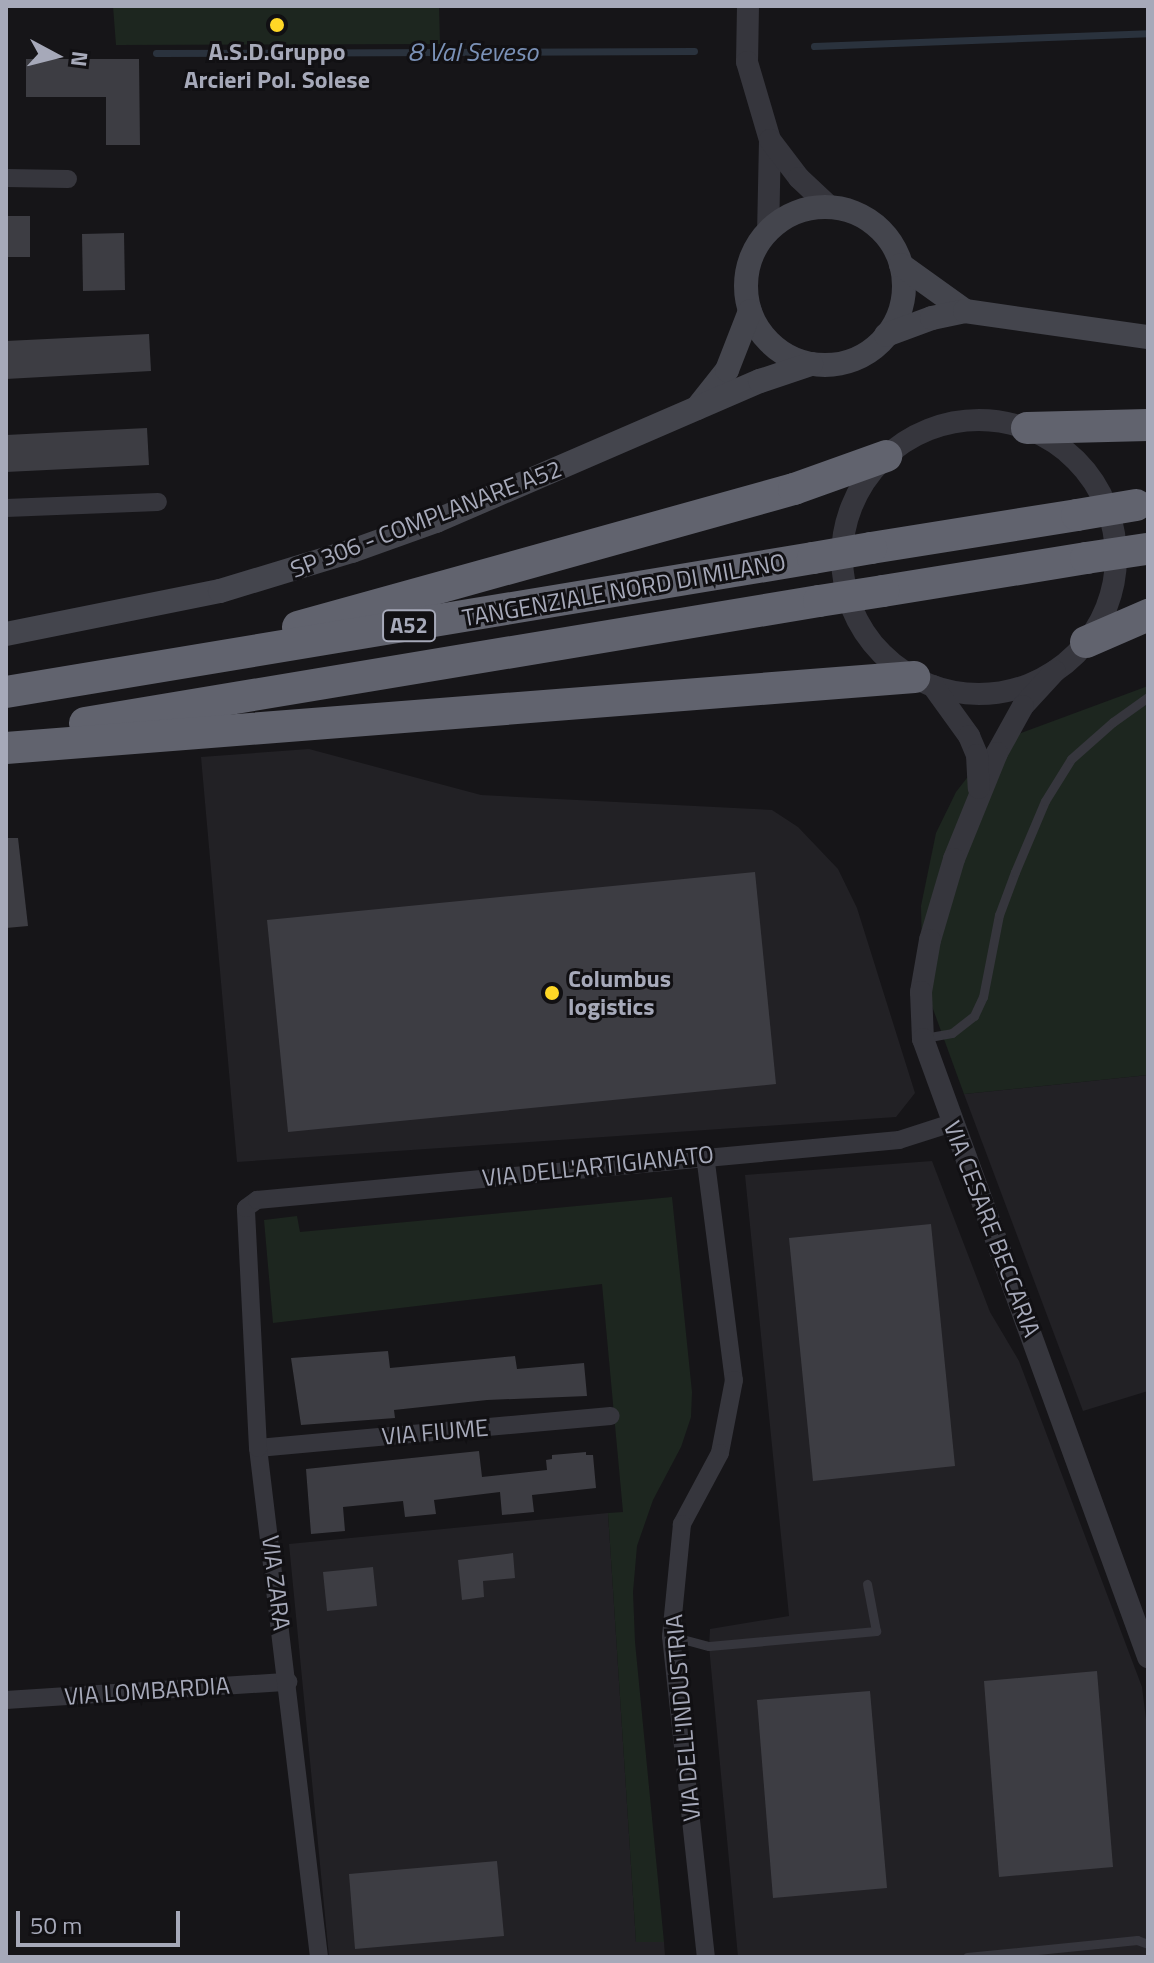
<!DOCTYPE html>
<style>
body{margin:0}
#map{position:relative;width:1154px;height:1963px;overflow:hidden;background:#161518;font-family:"Titillium Web",sans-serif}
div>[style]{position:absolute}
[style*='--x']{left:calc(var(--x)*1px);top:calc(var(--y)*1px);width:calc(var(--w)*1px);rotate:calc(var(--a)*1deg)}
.built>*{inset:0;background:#222125}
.green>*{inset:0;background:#1d261f}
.stream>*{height:7px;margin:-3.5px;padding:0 3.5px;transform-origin:3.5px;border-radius:3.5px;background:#2a323d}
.building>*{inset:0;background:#3d3d43}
.service>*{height:9px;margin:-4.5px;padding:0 4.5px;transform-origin:4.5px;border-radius:4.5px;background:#36363d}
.minor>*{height:18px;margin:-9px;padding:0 9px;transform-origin:9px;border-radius:9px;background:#36363d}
.tertiary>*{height:22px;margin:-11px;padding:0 11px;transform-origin:11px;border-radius:11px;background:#36363d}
.tertiary>.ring{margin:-11px;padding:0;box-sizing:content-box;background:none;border:22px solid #36363d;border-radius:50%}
.secondary>*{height:24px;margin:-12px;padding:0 12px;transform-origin:12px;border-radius:12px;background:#44454d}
.secondary>.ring{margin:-12px;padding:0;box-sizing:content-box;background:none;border:24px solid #44454d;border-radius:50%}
.motorway>*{height:32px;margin:-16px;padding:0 16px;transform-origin:16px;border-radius:16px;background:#61636e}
.motorway-bridge>*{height:32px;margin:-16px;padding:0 16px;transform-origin:16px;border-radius:16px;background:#61636e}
.dots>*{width:22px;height:22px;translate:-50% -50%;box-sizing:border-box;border:4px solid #111013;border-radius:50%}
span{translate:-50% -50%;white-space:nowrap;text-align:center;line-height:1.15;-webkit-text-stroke:6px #111013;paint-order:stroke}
.shield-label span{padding:2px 6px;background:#111013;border:2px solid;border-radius:6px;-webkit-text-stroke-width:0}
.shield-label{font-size:22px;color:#a6a9b9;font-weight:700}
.poi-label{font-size:24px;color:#a6a9b9;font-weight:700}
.left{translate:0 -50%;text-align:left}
.street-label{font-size:24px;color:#a6a9b9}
.water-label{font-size:26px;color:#7a91b7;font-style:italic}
.frame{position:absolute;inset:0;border:8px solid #a6a9b9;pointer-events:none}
.north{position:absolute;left:16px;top:16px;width:80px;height:80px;-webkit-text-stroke:6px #111013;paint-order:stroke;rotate:97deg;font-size:22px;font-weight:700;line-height:32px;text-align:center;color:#a6a9b9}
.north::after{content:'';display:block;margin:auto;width:28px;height:36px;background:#a6a9b9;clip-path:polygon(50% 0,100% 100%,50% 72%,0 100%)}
.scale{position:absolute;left:16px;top:1911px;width:164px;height:36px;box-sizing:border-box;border:4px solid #a6a9b9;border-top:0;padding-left:10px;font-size:24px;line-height:28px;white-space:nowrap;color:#a6a9b9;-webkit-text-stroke:6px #111013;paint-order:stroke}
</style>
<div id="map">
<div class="built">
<div style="clip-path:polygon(309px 749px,481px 795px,772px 810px,798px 827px,838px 869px,857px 908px,915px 1093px,896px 1117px,237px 1162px,201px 757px)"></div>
<div style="clip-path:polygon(1148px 1075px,1148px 1391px,1083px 1411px,964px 1094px)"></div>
<div style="clip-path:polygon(932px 1161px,990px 1312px,1019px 1361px,1142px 1687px,1148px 1735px,1148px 1957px,738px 1957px,709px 1646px,710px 1629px,789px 1616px,745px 1175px)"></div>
<div style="clip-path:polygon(608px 1513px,636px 1942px,664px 1942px,665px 1957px,329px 1957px,289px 1544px)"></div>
</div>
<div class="green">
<div style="clip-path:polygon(113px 6px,439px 6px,440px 44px,116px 45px)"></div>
<div style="clip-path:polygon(1148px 686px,1148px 1075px,964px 1094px,929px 998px,922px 952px,921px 906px,936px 833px,956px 792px,984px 756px,1021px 733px)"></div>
<div style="clip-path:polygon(672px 1197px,692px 1392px,691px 1417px,681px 1447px,653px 1500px,637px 1546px,633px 1592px,635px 1642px,664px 1942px,636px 1942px,608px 1513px,623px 1512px,602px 1284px,273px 1323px,264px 1220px,297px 1216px,300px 1232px)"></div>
</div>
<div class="stream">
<div style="--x:814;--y:46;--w:334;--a:-2.2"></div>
<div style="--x:156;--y:53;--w:538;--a:-0.21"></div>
</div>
<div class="building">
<div style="clip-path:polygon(26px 59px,139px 59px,140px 145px,106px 145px,106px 97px,26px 97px)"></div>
<div style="clip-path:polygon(6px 216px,30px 216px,30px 257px,6px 257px)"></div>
<div style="clip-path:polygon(124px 233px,125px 290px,83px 291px,82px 234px)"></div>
<div style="clip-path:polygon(149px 334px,151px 371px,6px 379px,6px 341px)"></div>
<div style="clip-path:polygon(147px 428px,149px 465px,6px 472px,6px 435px)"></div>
<div style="clip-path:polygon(6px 838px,18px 838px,28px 926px,6px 928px)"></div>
<div style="clip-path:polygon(755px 872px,776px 1084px,288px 1132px,267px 920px)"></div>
<div style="clip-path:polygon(931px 1224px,955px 1466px,813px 1481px,789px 1238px)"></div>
<div style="clip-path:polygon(388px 1351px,390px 1368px,515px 1356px,517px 1369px,584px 1363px,587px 1396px,487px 1400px,394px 1410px,395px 1418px,301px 1425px,291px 1358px)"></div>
<div style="clip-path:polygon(479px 1451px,482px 1477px,547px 1470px,546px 1460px,552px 1459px,552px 1455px,586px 1452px,586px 1455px,593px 1455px,596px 1488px,532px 1495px,534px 1512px,502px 1515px,500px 1492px,434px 1500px,436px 1514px,405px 1517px,403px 1501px,343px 1507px,345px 1531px,311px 1534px,306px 1469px)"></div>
<div style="clip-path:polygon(513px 1553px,515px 1578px,483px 1581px,484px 1597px,462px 1600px,458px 1560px)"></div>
<div style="clip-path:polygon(373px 1567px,377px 1606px,327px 1611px,323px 1572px)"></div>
<div style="clip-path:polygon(1097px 1671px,1113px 1867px,999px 1877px,984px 1681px)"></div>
<div style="clip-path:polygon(870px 1691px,887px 1888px,773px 1898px,757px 1700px)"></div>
<div style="clip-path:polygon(497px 1861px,504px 1936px,355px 1949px,349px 1874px)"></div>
</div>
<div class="service">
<div style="--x:924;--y:1038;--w:28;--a:-10"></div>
<div style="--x:952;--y:1033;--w:28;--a:-38"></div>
<div style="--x:974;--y:1016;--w:21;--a:-65"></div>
<div style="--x:983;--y:997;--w:84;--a:-79"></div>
<div style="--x:999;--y:915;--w:46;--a:-69.6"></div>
<div style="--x:1015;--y:872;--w:77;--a:-67.1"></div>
<div style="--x:1045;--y:801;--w:49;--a:-58.2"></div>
<div style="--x:1071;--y:759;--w:56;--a:-41.4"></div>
<div style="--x:1113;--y:722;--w:43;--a:-35.5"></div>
<div style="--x:671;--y:1636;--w:39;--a:15"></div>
<div style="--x:709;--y:1646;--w:168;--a:-5.1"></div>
<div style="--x:876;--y:1631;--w:48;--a:-100.8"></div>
<div style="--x:967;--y:1957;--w:171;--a:-5.7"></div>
<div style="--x:1137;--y:1940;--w:12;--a:20"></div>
</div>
<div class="minor">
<div style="--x:6;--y:178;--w:62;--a:0.9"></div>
<div style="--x:6;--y:508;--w:152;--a:-2.3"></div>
<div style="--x:705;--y:1155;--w:227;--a:82.7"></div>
<div style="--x:734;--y:1380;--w:74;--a:100.9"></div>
<div style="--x:720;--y:1453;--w:81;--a:118.2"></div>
<div style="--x:682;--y:1524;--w:113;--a:95.6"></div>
<div style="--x:671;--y:1636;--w:323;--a:83.8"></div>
<div style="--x:258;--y:1448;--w:354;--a:-5.2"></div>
<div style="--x:6;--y:1700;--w:283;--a:-3.7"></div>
<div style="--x:319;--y:1957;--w:513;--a:-96.83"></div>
<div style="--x:258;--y:1448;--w:240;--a:-92.9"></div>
<div style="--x:246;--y:1208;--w:14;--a:-36"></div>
<div style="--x:257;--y:1200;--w:645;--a:-5.34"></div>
<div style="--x:899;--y:1140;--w:56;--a:-17.8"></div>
</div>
<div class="tertiary">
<div style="--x:748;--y:6;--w:56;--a:91"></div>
<div style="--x:747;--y:62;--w:81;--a:73.6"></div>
<div style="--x:770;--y:140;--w:92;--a:91.2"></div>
<div style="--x:770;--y:140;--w:48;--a:52.7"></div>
<div style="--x:799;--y:178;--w:44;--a:43.2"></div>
<div class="ring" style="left:842px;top:420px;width:252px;height:252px"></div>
<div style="--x:1055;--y:671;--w:47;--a:132.4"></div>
<div style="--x:1023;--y:706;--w:54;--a:119"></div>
<div style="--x:997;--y:753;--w:114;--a:112.1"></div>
<div style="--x:954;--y:859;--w:84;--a:106.5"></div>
<div style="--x:930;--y:940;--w:53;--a:99.8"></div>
<div style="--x:921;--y:992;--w:47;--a:87.6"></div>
<div style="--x:923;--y:1039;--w:658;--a:69.99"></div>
<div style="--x:933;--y:686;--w:62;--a:54.2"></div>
<div style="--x:969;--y:736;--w:21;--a:67"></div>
<div style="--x:977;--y:755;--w:33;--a:87"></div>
</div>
<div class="secondary">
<div class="ring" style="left:746px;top:207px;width:134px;height:134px"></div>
<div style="--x:901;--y:265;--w:79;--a:35.7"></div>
<div style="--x:886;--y:335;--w:49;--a:-20.3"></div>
<div style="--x:932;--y:318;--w:34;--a:-12"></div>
<div style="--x:965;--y:311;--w:185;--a:8.1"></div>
<div style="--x:697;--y:408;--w:48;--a:-51.7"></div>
<div style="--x:727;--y:370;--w:63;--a:-68.7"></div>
<div style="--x:6;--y:634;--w:218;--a:-11.4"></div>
<div style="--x:220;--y:591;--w:138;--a:-16.9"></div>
<div style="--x:352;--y:551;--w:89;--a:-19.7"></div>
<div style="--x:436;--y:521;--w:353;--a:-23.4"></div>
<div style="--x:760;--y:381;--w:54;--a:-18.4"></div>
</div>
<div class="motorway">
<div style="--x:1027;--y:428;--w:121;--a:-1.4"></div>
<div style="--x:871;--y:548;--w:209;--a:-9.1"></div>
<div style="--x:883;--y:591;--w:206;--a:-9.2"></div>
<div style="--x:298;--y:627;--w:515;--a:-15.55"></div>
<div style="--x:794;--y:489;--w:98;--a:-19.7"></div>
<div style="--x:1086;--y:642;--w:68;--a:-23.5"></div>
<div style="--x:6;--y:692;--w:818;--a:-9.43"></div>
<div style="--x:85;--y:723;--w:744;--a:-9.44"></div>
<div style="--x:6;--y:748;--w:911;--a:-4.47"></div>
</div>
<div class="motorway-bridge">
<div style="--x:1077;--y:515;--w:60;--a:-9.6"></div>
<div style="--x:813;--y:558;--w:59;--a:-9.8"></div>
<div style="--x:1086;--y:558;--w:61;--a:-8.5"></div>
<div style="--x:819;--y:601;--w:65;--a:-8.9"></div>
</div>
<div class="dots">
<div style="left:277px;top:25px;background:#ffd726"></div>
<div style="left:552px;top:993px;background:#ffd726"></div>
</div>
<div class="shield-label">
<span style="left:409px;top:626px">A52</span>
</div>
<div class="poi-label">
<span style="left:277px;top:66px">A.S.D.Gruppo<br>Arcieri Pol. Solese</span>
<span class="left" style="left:568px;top:993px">Columbus<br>logistics</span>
</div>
<div class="street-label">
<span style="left:426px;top:519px;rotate:-21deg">SP 306 - COMPLANARE A52</span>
<span style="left:624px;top:590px;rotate:-10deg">TANGENZIALE NORD DI MILANO</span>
<span style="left:598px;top:1166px;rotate:-6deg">VIA DELL'ARTIGIANATO</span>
<span style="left:992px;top:1229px;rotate:69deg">VIA CESARE BECCARIA</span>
<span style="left:435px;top:1432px;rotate:-5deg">VIA FIUME</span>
<span style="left:276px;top:1583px;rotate:83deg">VIA ZARA</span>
<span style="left:147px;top:1691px;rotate:-4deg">VIA LOMBARDIA</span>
<span style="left:683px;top:1718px;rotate:-95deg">VIA DELL'INDUSTRIA</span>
</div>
<div class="water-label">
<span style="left:473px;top:52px">8 Val Seveso</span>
</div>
<div class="frame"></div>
<div class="north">N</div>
<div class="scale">50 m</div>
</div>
